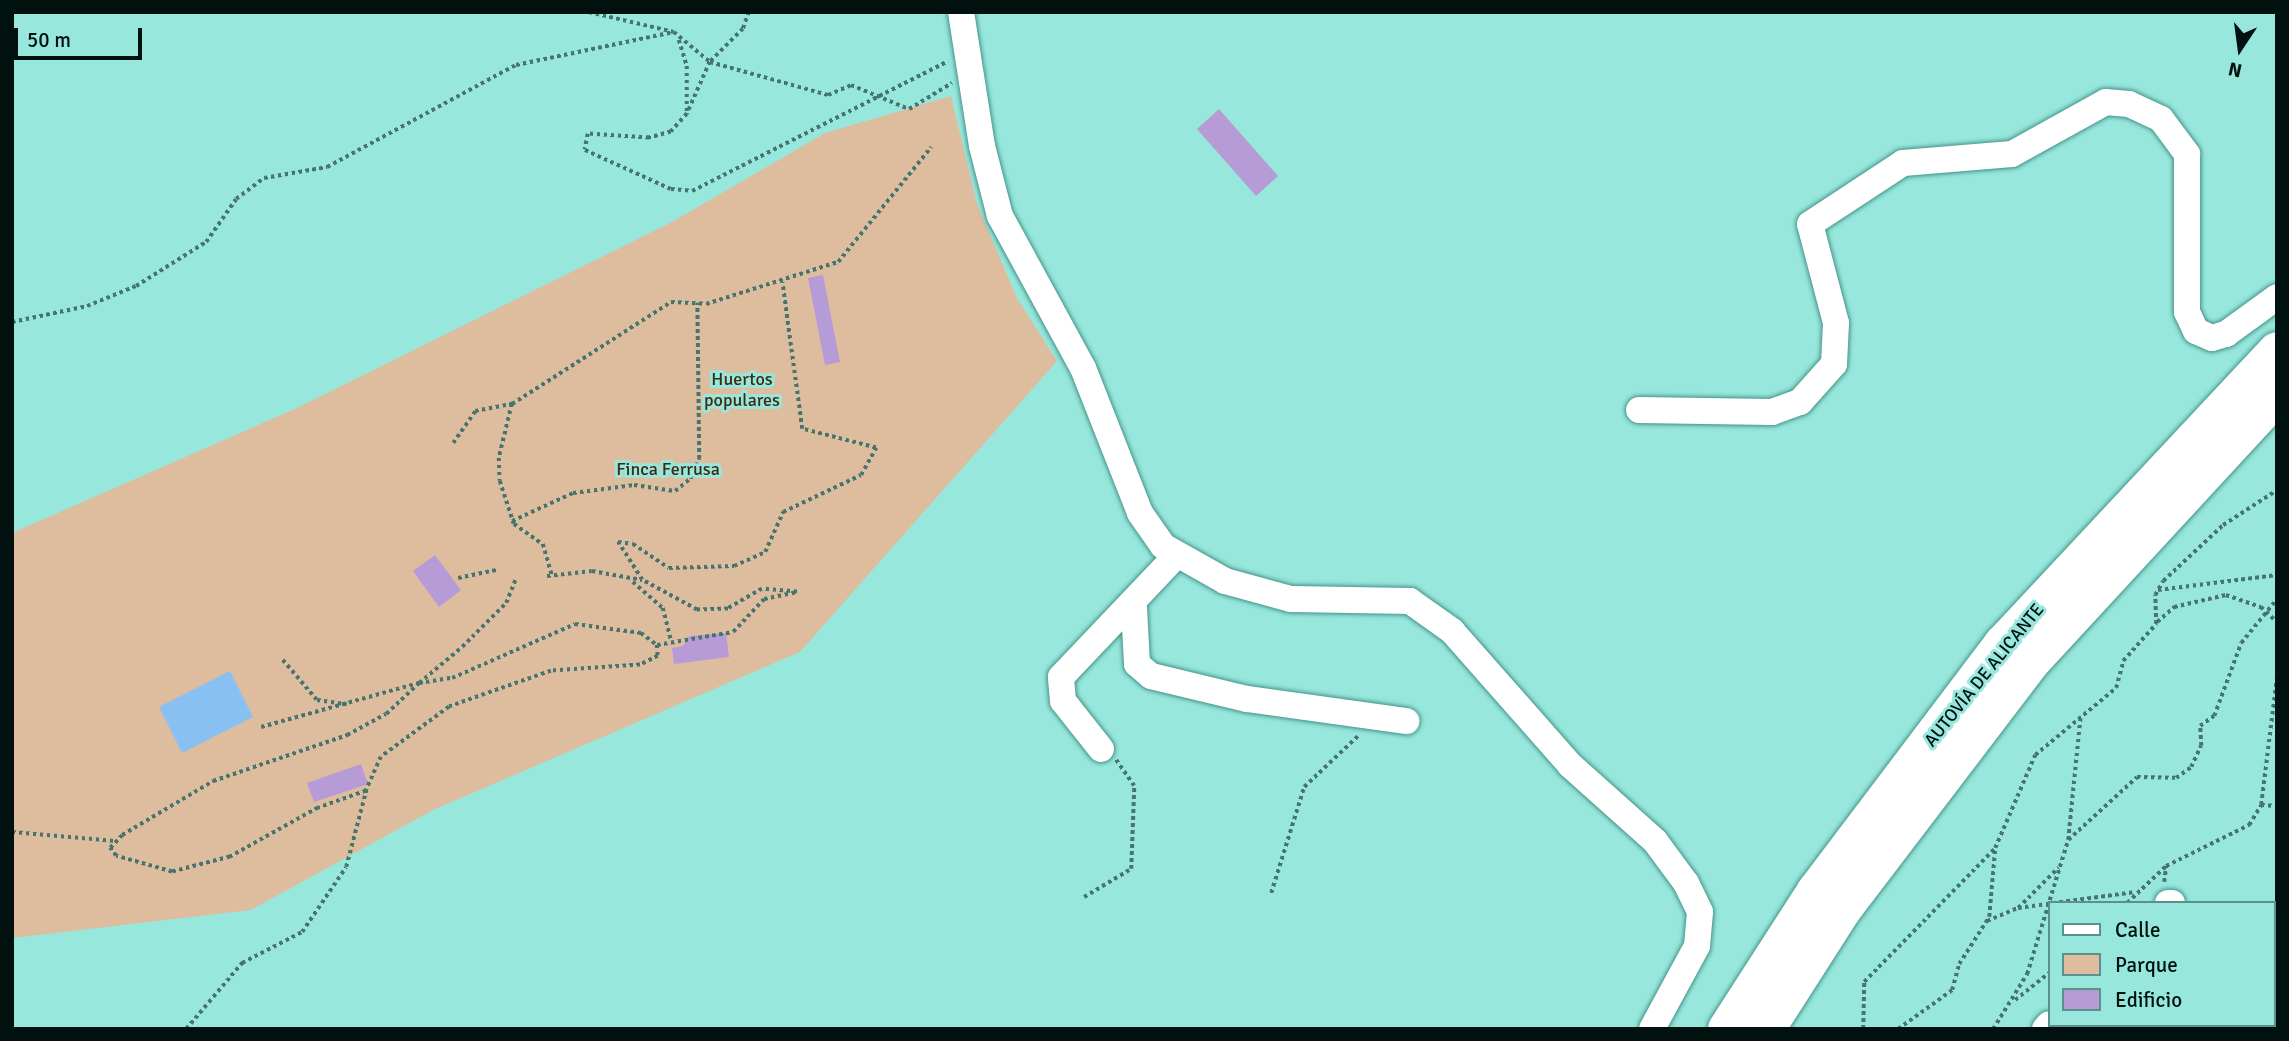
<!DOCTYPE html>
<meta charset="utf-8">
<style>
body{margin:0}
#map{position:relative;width:2289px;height:1041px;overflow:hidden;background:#97e7dc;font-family:Signika,sans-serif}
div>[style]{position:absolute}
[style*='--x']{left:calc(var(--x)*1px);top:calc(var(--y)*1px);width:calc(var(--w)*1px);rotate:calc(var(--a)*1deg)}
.green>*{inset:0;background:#debd9f}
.water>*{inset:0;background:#88c0f1}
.building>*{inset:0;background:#b69bd7}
.path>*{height:3.5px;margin-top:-1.75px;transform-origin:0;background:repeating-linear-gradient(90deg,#46746e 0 3.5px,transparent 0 7px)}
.roads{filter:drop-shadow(0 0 2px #44948a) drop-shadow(0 0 2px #44948a)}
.minor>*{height:26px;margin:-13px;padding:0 13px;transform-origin:13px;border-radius:13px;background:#fff}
.highway>*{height:38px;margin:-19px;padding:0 19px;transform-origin:19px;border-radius:19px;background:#fff}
span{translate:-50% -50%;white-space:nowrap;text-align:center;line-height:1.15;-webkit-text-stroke:6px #97e7dc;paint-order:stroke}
.park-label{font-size:18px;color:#402a13}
.street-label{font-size:18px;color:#00110f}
.frame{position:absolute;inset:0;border:14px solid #00110f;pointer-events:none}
.legend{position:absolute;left:2048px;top:901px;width:228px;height:126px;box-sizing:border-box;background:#97e7dc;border:2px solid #5b918a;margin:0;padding:9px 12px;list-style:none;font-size:21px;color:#00110f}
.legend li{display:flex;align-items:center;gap:14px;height:35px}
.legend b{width:35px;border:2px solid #5b918a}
.north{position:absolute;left:2205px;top:14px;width:70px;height:70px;-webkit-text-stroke:5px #97e7dc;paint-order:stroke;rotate:193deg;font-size:19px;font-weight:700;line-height:28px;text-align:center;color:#00110f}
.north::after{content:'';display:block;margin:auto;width:24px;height:32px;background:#00110f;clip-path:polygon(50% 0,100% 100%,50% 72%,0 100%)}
.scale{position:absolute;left:14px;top:28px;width:128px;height:32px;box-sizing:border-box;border:4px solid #00110f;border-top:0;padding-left:9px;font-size:21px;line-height:24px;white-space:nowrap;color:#00110f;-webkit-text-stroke:5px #97e7dc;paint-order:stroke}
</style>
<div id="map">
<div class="green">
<div style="clip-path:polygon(951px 96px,977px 204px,1017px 298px,1057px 361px,800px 652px,433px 810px,251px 910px,12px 938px,12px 533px,297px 408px,672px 222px,825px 133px)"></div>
</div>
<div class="water">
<div style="clip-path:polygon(230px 671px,253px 717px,182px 753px,159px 707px)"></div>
</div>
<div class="building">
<div style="clip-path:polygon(1219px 109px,1278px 176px,1256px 196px,1197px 129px)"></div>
<div style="clip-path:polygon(823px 275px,840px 362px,825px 365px,808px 278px)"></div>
<div style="clip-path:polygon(435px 555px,461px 590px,439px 607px,413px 571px)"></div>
<div style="clip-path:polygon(726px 633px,729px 657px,674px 664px,672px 648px,683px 646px,689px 636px)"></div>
<div style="clip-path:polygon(361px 764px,368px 784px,314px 802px,307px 783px)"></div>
</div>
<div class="path">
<div style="--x:589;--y:12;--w:87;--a:13.2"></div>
<div style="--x:674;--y:32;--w:47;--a:39.8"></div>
<div style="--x:710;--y:62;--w:123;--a:15.6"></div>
<div style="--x:828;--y:95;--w:25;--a:-23"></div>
<div style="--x:851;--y:85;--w:63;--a:22.5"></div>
<div style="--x:909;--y:109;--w:50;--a:-31.2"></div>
<div style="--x:749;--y:12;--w:18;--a:109"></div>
<div style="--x:743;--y:29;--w:47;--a:135"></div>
<div style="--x:710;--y:62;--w:57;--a:113.9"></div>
<div style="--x:687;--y:114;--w:24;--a:132"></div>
<div style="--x:671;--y:132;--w:23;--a:165"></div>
<div style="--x:649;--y:138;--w:61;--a:-176.2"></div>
<div style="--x:588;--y:134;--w:16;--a:101"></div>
<div style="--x:585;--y:150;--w:94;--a:24.4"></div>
<div style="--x:671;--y:189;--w:21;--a:5"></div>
<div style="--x:692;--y:191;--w:287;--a:-26.9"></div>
<div style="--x:679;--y:40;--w:27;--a:73"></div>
<div style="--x:687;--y:66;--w:46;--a:90"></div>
<div style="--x:12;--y:322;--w:77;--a:-12"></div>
<div style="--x:87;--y:306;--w:53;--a:-22.2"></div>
<div style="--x:136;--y:286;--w:83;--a:-32.2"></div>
<div style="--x:206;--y:242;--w:52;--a:-55.1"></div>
<div style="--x:236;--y:199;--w:35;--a:-37"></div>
<div style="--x:264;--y:178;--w:64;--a:-9.9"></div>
<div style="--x:327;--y:167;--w:215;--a:-28.4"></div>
<div style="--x:516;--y:65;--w:161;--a:-11.8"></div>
<div style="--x:512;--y:404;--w:189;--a:-32.7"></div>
<div style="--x:671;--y:302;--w:35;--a:3"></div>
<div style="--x:706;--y:304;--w:139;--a:-17.7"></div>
<div style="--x:838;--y:262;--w:148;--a:-51"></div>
<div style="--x:453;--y:443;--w:39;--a:-55"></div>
<div style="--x:475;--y:411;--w:38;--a:-11"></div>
<div style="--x:512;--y:404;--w:56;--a:103.5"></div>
<div style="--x:499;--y:458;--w:23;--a:88"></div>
<div style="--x:500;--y:481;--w:45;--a:72"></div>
<div style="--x:514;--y:524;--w:35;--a:35"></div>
<div style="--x:543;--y:544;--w:33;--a:74"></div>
<div style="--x:512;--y:521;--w:67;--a:-24.7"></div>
<div style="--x:573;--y:493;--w:62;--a:-7.5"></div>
<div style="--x:634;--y:485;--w:41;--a:8.3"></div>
<div style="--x:675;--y:491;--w:19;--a:-39"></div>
<div style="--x:690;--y:479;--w:22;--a:-66"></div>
<div style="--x:699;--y:459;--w:156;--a:-90.7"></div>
<div style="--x:547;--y:576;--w:45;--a:-6.3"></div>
<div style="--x:592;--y:571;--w:51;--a:10.2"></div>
<div style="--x:458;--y:578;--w:40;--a:-12"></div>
<div style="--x:633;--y:582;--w:40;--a:41"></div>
<div style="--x:663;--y:608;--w:33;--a:76"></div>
<div style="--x:2158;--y:590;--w:120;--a:-7.2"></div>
<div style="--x:2157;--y:622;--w:23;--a:-41"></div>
<div style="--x:2174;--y:607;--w:53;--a:-13"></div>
<div style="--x:2226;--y:595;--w:37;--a:19"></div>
<div style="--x:2261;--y:607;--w:22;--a:43"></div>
<div style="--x:657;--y:645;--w:77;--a:-9.7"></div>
<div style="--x:733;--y:632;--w:45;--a:-46.8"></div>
<div style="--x:764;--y:599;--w:34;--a:-12"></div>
<div style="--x:797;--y:592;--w:35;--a:-175"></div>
<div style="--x:762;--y:589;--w:39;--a:150"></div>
<div style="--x:728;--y:609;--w:31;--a:178"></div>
<div style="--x:697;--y:610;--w:63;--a:-151.4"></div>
<div style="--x:642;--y:580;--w:45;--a:-122.3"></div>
<div style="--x:618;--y:542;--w:15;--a:8"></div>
<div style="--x:633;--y:544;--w:43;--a:33.7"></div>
<div style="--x:669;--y:568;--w:65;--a:-1.8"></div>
<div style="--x:734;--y:566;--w:34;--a:-24"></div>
<div style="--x:765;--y:552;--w:44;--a:-65.8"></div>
<div style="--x:783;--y:512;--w:86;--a:-25.4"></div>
<div style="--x:861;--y:475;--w:31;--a:-61"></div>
<div style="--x:876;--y:448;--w:76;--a:-165.6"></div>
<div style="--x:802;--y:429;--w:148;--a:-97.7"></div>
<div style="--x:283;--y:660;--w:52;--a:49.6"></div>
<div style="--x:317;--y:700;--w:30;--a:8"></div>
<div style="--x:261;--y:727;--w:164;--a:-15.6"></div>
<div style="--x:419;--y:683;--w:33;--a:-9"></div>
<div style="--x:452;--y:678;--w:134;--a:-23.7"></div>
<div style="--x:575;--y:624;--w:67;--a:7.8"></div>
<div style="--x:641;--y:633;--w:20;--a:37"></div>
<div style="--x:657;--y:645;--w:11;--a:85"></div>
<div style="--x:658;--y:656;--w:20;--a:153"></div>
<div style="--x:640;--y:665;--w:89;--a:176.1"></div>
<div style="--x:551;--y:671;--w:108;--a:160.6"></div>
<div style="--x:449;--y:707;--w:84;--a:143.7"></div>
<div style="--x:381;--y:757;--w:37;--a:114"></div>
<div style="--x:366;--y:791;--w:51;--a:160.5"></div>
<div style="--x:318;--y:808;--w:101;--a:150.9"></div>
<div style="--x:230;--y:857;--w:60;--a:165.5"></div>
<div style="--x:172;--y:872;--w:58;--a:-164.1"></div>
<div style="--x:116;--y:856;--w:10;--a:-127"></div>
<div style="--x:110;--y:848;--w:18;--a:-47"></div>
<div style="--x:122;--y:835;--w:106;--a:-30.7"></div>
<div style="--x:213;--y:781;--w:142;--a:-18.9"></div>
<div style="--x:347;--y:735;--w:44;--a:-28.3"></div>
<div style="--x:386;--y:714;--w:45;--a:-43.2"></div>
<div style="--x:419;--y:683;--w:56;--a:-39.9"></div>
<div style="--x:462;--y:647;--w:62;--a:-45"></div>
<div style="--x:506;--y:603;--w:27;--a:-68"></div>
<div style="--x:2261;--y:805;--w:16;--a:4"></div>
<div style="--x:12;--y:832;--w:104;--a:4.9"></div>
<div style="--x:2068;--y:840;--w:93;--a:-42.4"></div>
<div style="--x:2137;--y:777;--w:39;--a:1"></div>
<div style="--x:2176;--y:778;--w:19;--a:-36"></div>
<div style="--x:2191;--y:767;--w:23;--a:-65"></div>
<div style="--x:2201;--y:746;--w:20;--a:-93"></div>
<div style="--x:2200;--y:726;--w:17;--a:-36"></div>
<div style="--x:2214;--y:716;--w:78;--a:-69.7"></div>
<div style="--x:2241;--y:643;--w:57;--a:-50.7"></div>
<div style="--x:2164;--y:882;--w:16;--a:-83"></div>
<div style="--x:2166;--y:866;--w:93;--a:-26.3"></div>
<div style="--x:2249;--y:825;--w:23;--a:-59"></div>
<div style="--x:2261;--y:805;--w:131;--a:-83"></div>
<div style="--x:1271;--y:893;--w:111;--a:-72.7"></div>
<div style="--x:1304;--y:787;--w:74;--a:-43.4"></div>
<div style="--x:1084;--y:897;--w:55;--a:-30.8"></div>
<div style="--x:1131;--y:869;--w:83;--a:-87.9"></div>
<div style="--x:1134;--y:786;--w:32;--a:-125"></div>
<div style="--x:2127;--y:903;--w:54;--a:-43.5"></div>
<div style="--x:2018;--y:908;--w:118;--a:-7.8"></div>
<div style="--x:1987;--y:921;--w:34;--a:-23"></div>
<div style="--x:2018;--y:908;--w:57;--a:-45"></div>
<div style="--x:2273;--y:957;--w:4;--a:-27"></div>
<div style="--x:2015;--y:1000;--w:43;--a:-38.5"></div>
<div style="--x:186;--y:1029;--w:87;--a:-49.7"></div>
<div style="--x:242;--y:963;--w:68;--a:-27.3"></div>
<div style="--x:302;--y:932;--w:78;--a:-55.9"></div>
<div style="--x:346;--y:867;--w:79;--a:-75.3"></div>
<div style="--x:1863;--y:1029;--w:47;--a:-88.8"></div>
<div style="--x:1864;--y:982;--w:187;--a:-45.6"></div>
<div style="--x:1995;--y:848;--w:101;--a:-66.7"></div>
<div style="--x:2035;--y:755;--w:105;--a:-39.6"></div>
<div style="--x:2116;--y:688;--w:28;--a:-75"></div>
<div style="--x:2123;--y:661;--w:50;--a:-48.3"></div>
<div style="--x:2156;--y:624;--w:29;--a:-92"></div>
<div style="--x:2155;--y:595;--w:16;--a:-60"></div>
<div style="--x:2163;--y:581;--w:82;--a:-43"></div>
<div style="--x:2223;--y:525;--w:64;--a:-32.9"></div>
<div style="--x:1898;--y:1029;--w:67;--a:-35.8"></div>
<div style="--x:1952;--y:990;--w:27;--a:-75"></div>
<div style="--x:1959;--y:964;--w:56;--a:-57.4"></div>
<div style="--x:1989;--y:917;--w:69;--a:-85"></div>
<div style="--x:1993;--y:1029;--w:65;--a:-58.3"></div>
<div style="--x:2027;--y:974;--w:140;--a:-73"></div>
<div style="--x:2068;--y:840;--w:122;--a:-84.3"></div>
</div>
<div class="roads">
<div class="minor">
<div style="--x:961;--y:12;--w:136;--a:81.1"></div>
<div style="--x:982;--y:146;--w:72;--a:75.6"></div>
<div style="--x:1000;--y:216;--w:173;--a:61.4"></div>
<div style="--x:1083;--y:368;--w:156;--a:68.5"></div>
<div style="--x:1140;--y:513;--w:40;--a:55.1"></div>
<div style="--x:1163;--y:546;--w:71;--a:29.4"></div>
<div style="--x:1225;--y:581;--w:68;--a:15.3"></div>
<div style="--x:1291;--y:599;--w:119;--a:1"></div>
<div style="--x:1410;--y:601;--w:52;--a:35.5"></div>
<div style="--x:1452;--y:631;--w:179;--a:48.6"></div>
<div style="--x:1570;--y:765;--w:114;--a:41.8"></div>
<div style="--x:1655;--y:841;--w:52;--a:53.6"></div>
<div style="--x:1686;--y:883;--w:32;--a:64"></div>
<div style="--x:1700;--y:912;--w:34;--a:95"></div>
<div style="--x:1697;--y:946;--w:94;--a:118.5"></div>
<div style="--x:1639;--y:410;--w:133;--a:0.9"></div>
<div style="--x:1772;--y:412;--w:30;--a:-20"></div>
<div style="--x:1800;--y:402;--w:51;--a:-48.2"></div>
<div style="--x:1834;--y:364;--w:41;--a:-87.2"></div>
<div style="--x:1836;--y:323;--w:102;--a:-104.7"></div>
<div style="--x:1810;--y:224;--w:111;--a:-33.3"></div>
<div style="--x:1903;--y:163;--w:109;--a:-4.7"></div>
<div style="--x:2012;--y:154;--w:107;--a:-29"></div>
<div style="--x:2106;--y:102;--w:23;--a:5"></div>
<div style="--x:2129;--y:104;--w:35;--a:25"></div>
<div style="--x:2161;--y:119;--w:44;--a:53.4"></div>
<div style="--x:2187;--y:154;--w:158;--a:90"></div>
<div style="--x:2187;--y:312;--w:21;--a:65"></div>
<div style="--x:2196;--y:331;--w:17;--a:24"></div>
<div style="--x:2212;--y:338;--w:15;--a:-16"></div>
<div style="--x:2226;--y:334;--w:63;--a:-36"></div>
<div style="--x:1134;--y:608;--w:56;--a:86.9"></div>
<div style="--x:1137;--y:664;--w:18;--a:41"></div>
<div style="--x:1151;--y:676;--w:99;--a:13.5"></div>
<div style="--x:1247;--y:699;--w:161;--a:7.9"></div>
<div style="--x:1101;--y:749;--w:61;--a:-128.4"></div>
<div style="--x:1063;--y:701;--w:24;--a:-95"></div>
<div style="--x:1061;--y:677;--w:167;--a:-46.5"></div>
<div style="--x:2168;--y:903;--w:4;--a:0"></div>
<div style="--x:2273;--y:997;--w:6;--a:45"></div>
<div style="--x:2114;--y:1025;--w:6;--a:45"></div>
<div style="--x:2045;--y:1029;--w:6;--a:-51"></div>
</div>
<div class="highway">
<div style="--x:1727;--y:1029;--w:164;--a:-57.2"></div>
<div style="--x:1816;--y:891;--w:310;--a:-52.9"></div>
<div style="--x:2003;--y:644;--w:401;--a:-46.9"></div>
<div style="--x:1766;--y:1029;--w:141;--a:-57.4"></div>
<div style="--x:1842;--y:910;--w:310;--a:-52.7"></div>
<div style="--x:2030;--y:663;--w:364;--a:-47.3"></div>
</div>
</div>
<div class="park-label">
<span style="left:742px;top:390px">Huertos<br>populares</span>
<span style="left:668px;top:469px">Finca Ferrusa</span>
</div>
<div class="street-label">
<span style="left:1984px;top:675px;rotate:-51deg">AUTOVÍA DE ALICANTE</span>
</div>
<div class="frame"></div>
<ul class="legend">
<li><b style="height:9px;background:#fff"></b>Calle</li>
<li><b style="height:19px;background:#debd9f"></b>Parque</li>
<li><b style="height:19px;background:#b69bd7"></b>Edificio</li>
</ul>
<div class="north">N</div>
<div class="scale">50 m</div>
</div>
